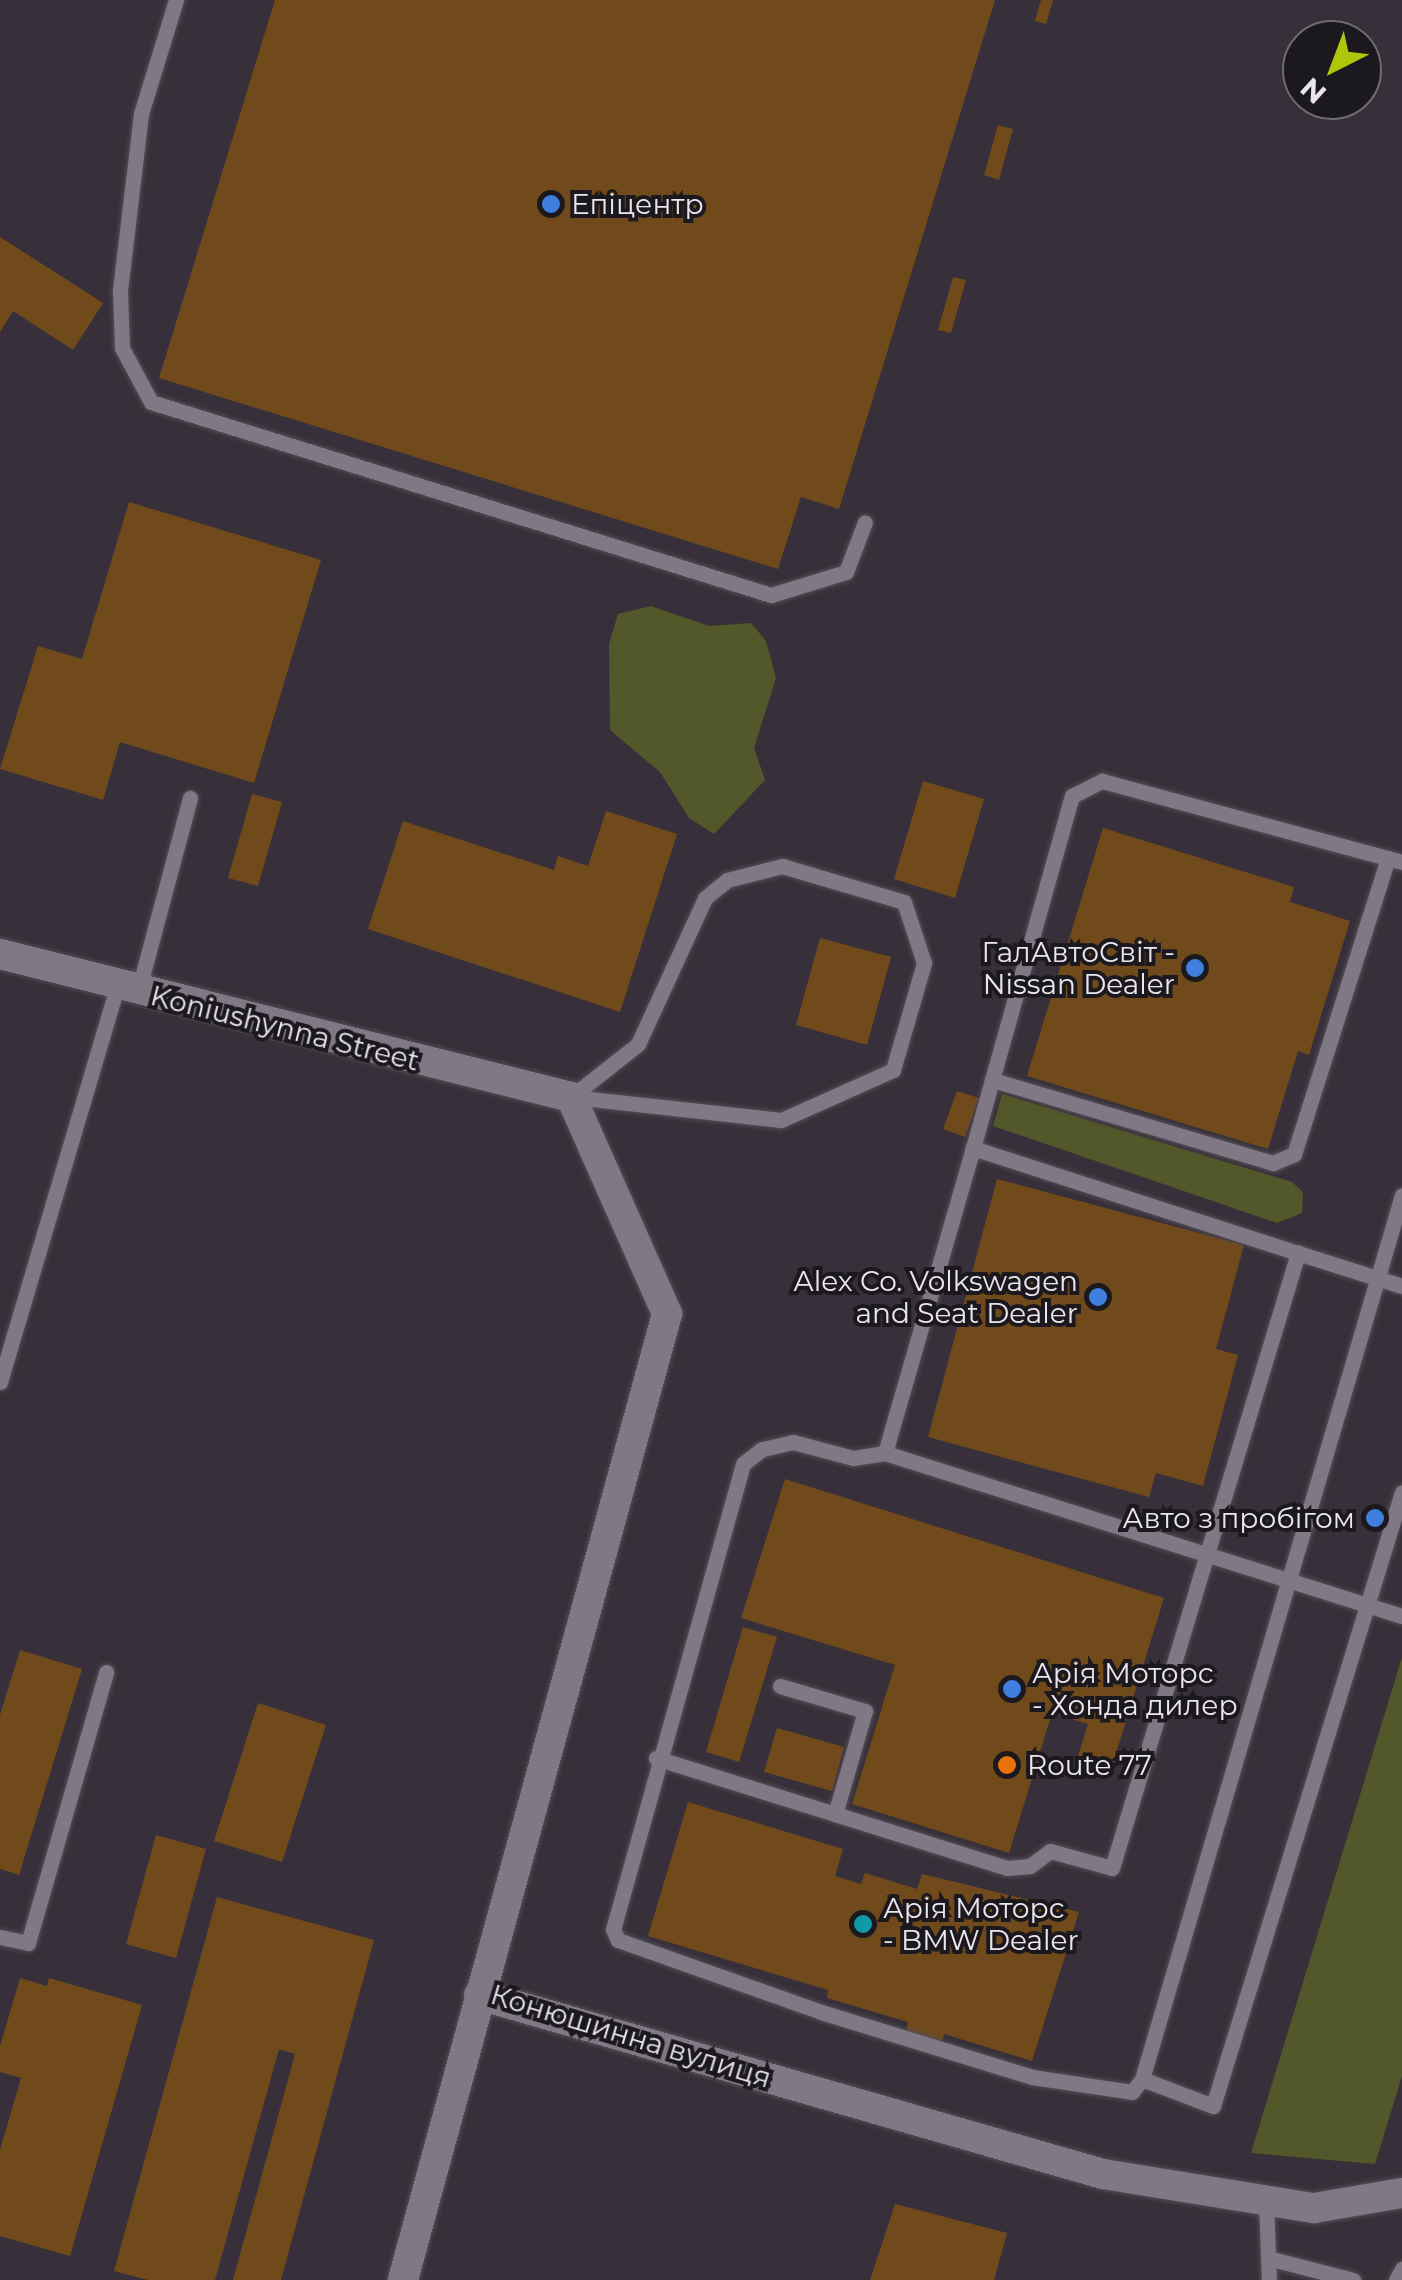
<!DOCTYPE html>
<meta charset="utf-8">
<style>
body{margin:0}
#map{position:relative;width:1402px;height:2280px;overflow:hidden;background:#37303a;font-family:Montserrat,sans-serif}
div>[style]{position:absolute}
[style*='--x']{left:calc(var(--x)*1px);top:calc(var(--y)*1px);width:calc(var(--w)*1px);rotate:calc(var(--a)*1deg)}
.green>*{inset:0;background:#525829}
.building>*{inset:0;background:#714a1c}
.roads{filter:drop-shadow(0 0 2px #534e56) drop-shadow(0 0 2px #534e56)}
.lane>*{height:15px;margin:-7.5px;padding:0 7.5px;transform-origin:7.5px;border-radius:7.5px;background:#807985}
.street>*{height:30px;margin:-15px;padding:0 15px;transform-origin:15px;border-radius:15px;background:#807985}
.dots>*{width:28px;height:28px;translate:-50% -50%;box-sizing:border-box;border:5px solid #1c191e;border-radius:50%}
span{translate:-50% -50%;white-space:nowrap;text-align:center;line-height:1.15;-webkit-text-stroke:8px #1c191e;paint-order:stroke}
.poi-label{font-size:28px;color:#eae6ec}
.left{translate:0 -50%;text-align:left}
.right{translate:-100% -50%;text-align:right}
.street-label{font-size:28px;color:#eae6ec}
.north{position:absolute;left:1282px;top:20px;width:100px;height:100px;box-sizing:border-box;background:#1c191e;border:2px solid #6e6b70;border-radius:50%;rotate:222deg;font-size:28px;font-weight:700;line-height:40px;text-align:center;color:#eae6ec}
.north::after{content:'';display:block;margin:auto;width:35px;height:45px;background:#aec60c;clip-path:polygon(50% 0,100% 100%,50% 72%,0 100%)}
</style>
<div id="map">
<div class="green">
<div style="clip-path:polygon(651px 606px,709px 626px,751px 623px,766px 641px,776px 678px,754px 748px,765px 780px,714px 834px,689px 818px,660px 772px,610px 730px,609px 644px,618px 614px)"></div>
<div style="clip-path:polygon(1002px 1094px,1292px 1182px,1303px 1192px,1302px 1213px,1277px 1223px,993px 1126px)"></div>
<div style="clip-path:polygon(1402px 1657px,1402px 2076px,1375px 2164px,1251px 2153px)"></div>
</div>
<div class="building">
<div style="clip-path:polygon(275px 0,995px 0,839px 509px,801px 497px,778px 569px,159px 378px)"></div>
<div style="clip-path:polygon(1041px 0,1053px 0,1046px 24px,1035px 21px)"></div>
<div style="clip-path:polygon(998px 125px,1013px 129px,999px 180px,984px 175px)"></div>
<div style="clip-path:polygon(0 237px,103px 303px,73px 350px,13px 311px,0 332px)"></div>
<div style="clip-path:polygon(953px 277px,966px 280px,951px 333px,938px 330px)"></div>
<div style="clip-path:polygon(129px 502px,321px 560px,254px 783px,120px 742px,103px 800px,0 769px,38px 646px,82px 659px)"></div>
<div style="clip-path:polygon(923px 781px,984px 799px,955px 898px,894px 879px)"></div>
<div style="clip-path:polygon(252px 794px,282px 802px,258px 886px,228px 878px)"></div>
<div style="clip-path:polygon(606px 811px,677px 834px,620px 1012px,368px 929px,403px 821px,554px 870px,558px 856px,588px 866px)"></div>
<div style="clip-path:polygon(1103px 828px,1294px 887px,1290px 902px,1350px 921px,1309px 1055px,1298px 1051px,1268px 1149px,1027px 1076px)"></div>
<div style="clip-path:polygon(820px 938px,891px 957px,867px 1045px,796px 1025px)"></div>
<div style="clip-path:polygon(957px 1091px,979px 1098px,965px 1137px,943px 1129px)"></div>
<div style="clip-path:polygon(997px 1179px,1244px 1245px,1216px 1349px,1238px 1355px,1203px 1486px,1156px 1473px,1149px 1497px,928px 1437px)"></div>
<div style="clip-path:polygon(785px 1479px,1164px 1598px,1112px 1766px,1078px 1756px,1088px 1724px,1052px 1713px,1009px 1853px,852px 1804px,895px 1665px,741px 1618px)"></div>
<div style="clip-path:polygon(743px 1627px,777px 1637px,739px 1762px,706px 1752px)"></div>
<div style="clip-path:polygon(20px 1650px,82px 1669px,19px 1875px,0 1869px,0 1715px)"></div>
<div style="clip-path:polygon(258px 1703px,326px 1725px,282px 1862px,214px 1841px)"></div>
<div style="clip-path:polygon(777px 1728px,844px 1747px,832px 1791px,764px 1772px)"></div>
<div style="clip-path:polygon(688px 1802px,843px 1849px,835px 1876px,861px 1884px,865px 1873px,917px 1889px,922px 1874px,1079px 1912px,1032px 2061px,944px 2034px,942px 2042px,906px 2031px,908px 2022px,827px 1998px,828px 1990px,648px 1936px)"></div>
<div style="clip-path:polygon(156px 1835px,206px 1849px,176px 1958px,126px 1944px)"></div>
<div style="clip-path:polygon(217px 1897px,374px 1940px,281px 2280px,233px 2280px,295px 2054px,279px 2049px,215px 2280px,148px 2280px,114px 2271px)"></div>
<div style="clip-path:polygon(20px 1978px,47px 1986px,49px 1978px,142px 2005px,70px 2256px,0 2236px,0 2150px,21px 2078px,0 2072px,0 2046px)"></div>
<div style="clip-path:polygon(895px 2204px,1007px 2233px,994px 2280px,870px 2280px)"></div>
</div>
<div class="roads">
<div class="lane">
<div style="--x:176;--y:0;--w:119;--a:107.1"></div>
<div style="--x:141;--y:114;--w:178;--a:96.8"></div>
<div style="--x:120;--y:291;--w:57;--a:88"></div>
<div style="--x:122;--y:348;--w:61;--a:61.8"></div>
<div style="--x:151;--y:402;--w:649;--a:17.29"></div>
<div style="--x:771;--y:595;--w:78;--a:-17"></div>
<div style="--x:846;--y:572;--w:53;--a:-69.2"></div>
<div style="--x:1388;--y:858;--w:311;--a:107.6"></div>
<div style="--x:1294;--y:1154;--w:23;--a:157"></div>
<div style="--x:1273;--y:1163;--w:293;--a:-163.5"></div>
<div style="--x:992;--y:1080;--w:295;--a:-74.3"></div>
<div style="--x:1072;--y:796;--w:34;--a:-27"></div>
<div style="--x:1102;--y:781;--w:311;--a:15.1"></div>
<div style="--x:782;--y:866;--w:127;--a:16.4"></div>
<div style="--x:904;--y:902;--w:64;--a:71.8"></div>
<div style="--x:924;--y:963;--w:111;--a:106.2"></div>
<div style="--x:893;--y:1070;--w:123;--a:155.9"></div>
<div style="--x:781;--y:1120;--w:211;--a:-173.7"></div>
<div style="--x:571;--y:1097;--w:85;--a:-38.3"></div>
<div style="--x:638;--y:1044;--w:161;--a:-65.3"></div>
<div style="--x:705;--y:898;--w:28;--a:-39"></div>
<div style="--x:727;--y:880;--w:57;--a:-14.3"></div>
<div style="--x:138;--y:992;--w:201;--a:-75"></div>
<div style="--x:973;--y:1148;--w:71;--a:-74.4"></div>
<div style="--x:1298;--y:1253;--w:342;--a:-162.1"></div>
<div style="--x:973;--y:1148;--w:317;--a:106.1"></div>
<div style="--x:885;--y:1453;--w:542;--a:17.5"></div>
<div style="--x:0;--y:1382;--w:413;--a:-73.5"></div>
<div style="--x:885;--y:1453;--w:32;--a:171"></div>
<div style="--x:853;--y:1458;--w:62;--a:-165.1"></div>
<div style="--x:793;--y:1442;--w:32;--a:167"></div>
<div style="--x:762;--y:1449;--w:24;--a:142"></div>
<div style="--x:743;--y:1464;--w:483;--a:105.6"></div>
<div style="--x:613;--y:1929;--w:12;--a:66"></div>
<div style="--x:618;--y:1940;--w:215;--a:19.5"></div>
<div style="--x:821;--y:2012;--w:221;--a:17.1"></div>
<div style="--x:1032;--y:2077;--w:101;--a:8.5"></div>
<div style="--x:1132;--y:2092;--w:16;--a:-52"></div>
<div style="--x:1142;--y:2079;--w:921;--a:-73.61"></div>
<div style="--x:780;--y:1686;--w:89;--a:16.4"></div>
<div style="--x:865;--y:1711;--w:107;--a:106.2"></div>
<div style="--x:835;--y:1814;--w:180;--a:17.4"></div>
<div style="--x:1007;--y:1868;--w:23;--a:-5"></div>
<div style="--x:1030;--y:1866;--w:25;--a:-37"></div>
<div style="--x:1050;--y:1851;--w:64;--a:15.3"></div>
<div style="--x:1112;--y:1868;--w:643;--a:-73.17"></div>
<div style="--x:1298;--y:1253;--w:109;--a:17.6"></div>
<div style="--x:656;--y:1758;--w:188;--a:17.4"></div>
<div style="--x:0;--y:1937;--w:29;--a:12"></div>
<div style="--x:28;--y:1943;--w:282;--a:-73.9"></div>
<div style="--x:1142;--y:2079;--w:76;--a:20.8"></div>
<div style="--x:1213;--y:2106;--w:642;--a:-72.89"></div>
<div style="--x:1266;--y:2200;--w:80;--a:87.9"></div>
<div style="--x:1268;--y:2258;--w:88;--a:14.5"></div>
<div style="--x:1396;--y:2280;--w:13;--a:-61"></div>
</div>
<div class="street">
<div style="--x:0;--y:954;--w:589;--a:14.06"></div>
<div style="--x:571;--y:1097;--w:237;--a:66.1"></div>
<div style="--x:667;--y:1314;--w:1001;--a:105.29"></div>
<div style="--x:479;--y:1995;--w:649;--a:16.01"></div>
<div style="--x:1103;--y:2174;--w:214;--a:9.2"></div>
<div style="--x:1314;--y:2208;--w:89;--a:-9.7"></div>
</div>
</div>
<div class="dots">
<div style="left:551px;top:204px;background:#3f7fe0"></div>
<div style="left:1195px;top:968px;background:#3f7fe0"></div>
<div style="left:1098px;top:1297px;background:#3f7fe0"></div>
<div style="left:1375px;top:1518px;background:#3f7fe0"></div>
<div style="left:1012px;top:1689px;background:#3f7fe0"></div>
<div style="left:1007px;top:1765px;background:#e8710a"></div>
<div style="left:863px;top:1924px;background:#0f9aa8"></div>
</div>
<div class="poi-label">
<span class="left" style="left:571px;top:204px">Епіцентр</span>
<span class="right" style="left:1175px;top:968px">ГалАвтоСвіт -<br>Nissan Dealer</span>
<span class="right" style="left:1078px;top:1297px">Alex Co. Volkswagen<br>and Seat Dealer</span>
<span class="right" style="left:1355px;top:1518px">Авто з пробігом</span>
<span class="left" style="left:1032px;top:1689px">Арія Моторс<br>- Хонда дилер</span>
<span class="left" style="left:1027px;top:1765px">Route 77</span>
<span class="left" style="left:883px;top:1924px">Арія Моторс<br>- BMW Dealer</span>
</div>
<div class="street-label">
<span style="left:285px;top:1028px;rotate:14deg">Koniushynna Street</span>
<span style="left:631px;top:2036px;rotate:17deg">Конюшинна вулиця</span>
</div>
<div class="north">N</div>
</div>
